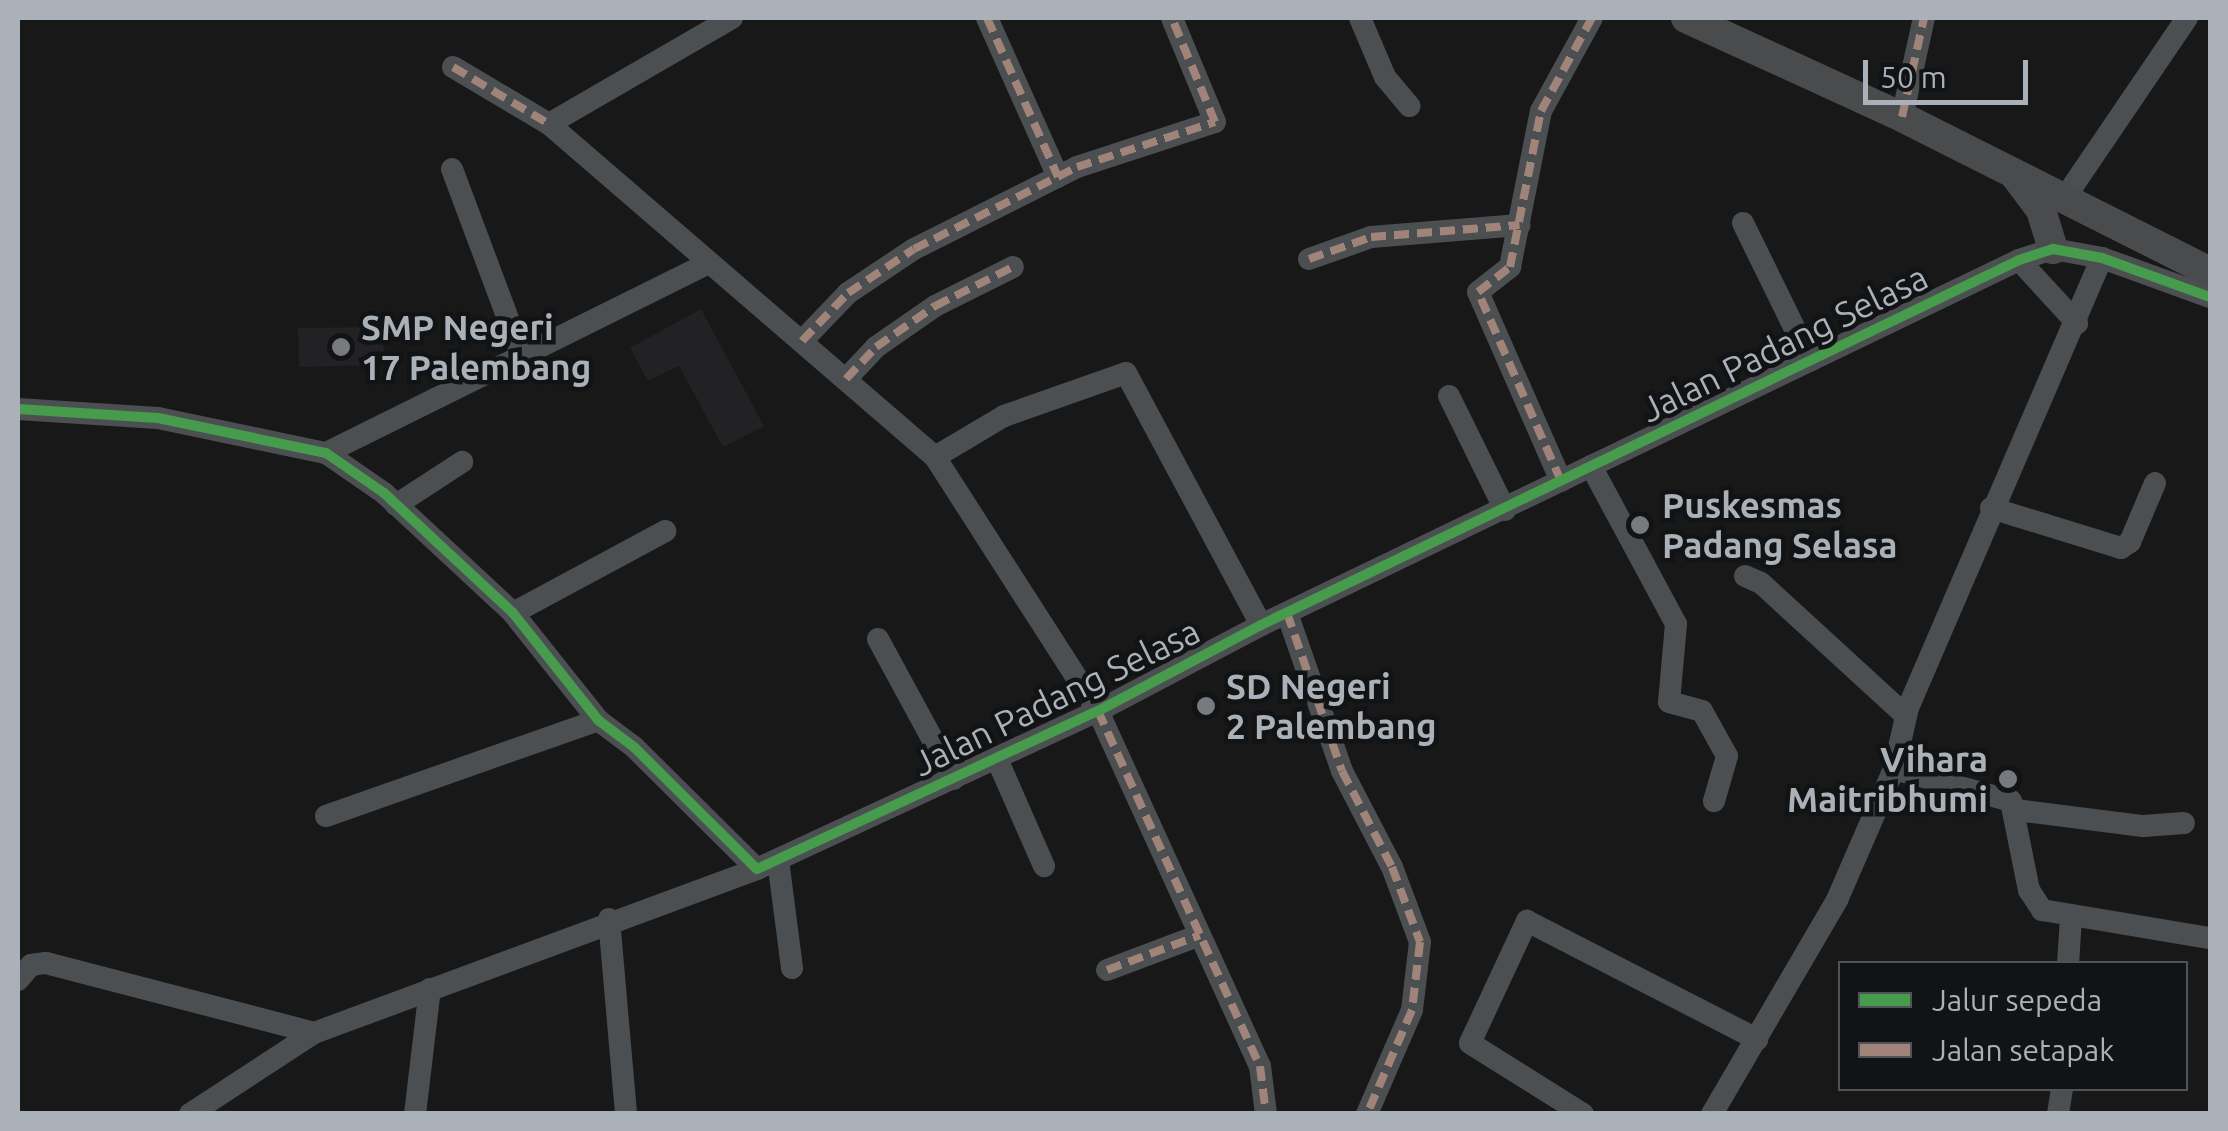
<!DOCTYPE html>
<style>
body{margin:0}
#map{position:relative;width:2228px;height:1131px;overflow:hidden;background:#181818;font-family:Ubuntu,sans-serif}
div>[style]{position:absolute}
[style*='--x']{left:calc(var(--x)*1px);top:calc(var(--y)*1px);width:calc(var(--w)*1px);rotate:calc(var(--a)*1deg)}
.built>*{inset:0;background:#222224}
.minor>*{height:22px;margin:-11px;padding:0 11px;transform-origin:11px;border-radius:11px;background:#4c4f51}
.major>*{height:30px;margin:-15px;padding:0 15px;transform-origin:15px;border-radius:15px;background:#4a4b4d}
.quiet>*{height:8px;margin-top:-4px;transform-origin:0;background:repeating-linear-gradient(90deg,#a18479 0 15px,transparent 0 23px)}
.cycleway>*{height:10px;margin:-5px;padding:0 5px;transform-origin:5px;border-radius:5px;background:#469c4c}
.dots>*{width:28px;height:28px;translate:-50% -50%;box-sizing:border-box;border:5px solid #121314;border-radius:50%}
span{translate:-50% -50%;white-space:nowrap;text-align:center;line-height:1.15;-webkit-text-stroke:9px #121314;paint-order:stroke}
.poi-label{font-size:35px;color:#aab1b8;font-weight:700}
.left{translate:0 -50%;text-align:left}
.right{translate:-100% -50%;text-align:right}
.street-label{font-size:35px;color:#aab1b8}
.frame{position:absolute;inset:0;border:20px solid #aab1b8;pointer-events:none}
.legend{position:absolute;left:1838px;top:961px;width:350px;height:130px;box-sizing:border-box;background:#121314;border:2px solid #4f5256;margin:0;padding:12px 18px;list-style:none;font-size:30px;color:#aab1b8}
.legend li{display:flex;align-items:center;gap:20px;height:50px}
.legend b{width:50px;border:2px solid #4f5256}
.scale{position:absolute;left:1863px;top:60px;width:165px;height:45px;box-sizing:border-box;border:5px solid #aab1b8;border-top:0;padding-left:12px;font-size:30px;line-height:35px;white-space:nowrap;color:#aab1b8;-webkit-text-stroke:8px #121314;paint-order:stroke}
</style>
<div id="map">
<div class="built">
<div style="clip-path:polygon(701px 309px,764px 426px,723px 447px,679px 366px,648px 381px,630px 348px)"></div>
<div style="clip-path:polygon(383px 327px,384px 365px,299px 367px,298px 328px)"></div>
</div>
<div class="minor">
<div style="--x:732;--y:18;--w:211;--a:149.9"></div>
<div style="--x:549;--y:124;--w:510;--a:40.78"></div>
<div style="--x:935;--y:457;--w:302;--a:57.3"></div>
<div style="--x:1098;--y:711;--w:390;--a:65.5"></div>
<div style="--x:1260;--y:1066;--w:48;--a:82.9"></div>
<div style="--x:987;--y:18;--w:174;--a:65.9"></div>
<div style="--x:1360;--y:18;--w:64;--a:67"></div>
<div style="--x:1385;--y:77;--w:38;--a:50"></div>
<div style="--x:453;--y:67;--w:112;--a:30.7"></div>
<div style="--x:1902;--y:117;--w:101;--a:-77.5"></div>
<div style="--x:452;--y:169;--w:203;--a:69.5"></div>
<div style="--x:2066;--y:196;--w:215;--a:-55.8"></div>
<div style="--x:1743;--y:223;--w:153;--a:63.9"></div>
<div style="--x:1309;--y:259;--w:66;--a:-19.5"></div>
<div style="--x:1371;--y:237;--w:149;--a:-4.6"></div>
<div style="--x:2019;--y:260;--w:86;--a:47.4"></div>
<div style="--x:802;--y:341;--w:66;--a:-46.2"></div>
<div style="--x:848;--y:293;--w:79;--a:-33.7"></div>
<div style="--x:914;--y:249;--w:182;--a:-26.7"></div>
<div style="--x:1077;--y:167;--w:145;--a:-18.1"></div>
<div style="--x:1215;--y:122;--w:113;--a:-112.5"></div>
<div style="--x:846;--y:379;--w:44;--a:-46.8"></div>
<div style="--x:876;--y:347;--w:72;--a:-34.8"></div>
<div style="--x:935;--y:306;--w:87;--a:-26.6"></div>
<div style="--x:1449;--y:396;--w:127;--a:63.8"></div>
<div style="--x:18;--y:409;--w:140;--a:3.7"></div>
<div style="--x:158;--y:418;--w:172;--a:11.8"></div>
<div style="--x:326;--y:453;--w:70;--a:34.6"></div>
<div style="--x:384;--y:493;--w:176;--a:42.9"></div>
<div style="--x:513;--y:613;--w:137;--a:51.5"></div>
<div style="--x:598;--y:720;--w:45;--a:36.9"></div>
<div style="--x:634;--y:747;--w:173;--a:44.8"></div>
<div style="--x:757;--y:869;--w:376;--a:-24.9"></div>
<div style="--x:1098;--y:711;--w:184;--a:-27.8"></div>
<div style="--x:1261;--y:625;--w:841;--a:-25.71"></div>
<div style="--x:2019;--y:260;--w:36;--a:-18"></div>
<div style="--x:2053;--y:249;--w:50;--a:10.4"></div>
<div style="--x:2102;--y:258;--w:115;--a:19.9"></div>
<div style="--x:326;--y:453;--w:428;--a:-26.4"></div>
<div style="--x:935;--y:457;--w:80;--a:-30.7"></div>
<div style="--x:1004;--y:416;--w:129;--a:-19.4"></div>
<div style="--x:1126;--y:373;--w:286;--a:61.8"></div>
<div style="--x:1591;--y:466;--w:179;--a:61.7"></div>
<div style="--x:1676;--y:624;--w:78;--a:95.1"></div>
<div style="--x:1669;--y:702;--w:34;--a:15"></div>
<div style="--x:1702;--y:711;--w:51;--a:60.9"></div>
<div style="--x:1727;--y:756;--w:47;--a:106.1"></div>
<div style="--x:1561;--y:481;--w:206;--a:-113.7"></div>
<div style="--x:1478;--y:292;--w:41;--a:-38"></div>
<div style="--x:1510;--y:267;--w:159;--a:-78.8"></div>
<div style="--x:1541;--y:111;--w:106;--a:-61.3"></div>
<div style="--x:396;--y:505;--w:79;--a:-33.1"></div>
<div style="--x:1991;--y:508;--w:136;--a:17.1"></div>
<div style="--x:2121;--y:548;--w:11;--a:-34"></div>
<div style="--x:2130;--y:542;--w:64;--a:-67"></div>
<div style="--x:1745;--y:576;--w:17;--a:24"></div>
<div style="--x:1761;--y:583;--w:195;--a:42.5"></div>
<div style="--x:513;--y:613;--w:173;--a:-28.3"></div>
<div style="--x:1287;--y:613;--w:167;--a:70.8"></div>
<div style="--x:1342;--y:771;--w:108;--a:62.5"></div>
<div style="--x:1392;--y:867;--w:80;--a:69.5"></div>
<div style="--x:1420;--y:942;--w:68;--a:96.7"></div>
<div style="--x:1412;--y:1010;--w:113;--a:113.4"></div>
<div style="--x:878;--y:639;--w:159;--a:61.5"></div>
<div style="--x:997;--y:759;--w:117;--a:66.3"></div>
<div style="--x:1894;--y:769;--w:121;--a:15.3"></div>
<div style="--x:2011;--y:801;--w:91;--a:78.6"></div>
<div style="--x:2029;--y:890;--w:24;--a:57"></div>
<div style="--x:2042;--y:910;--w:170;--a:9.5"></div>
<div style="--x:2016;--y:810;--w:128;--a:7.2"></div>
<div style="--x:2143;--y:826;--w:41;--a:-4.2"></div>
<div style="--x:326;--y:816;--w:288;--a:-19.4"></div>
<div style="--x:778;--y:860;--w:109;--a:82.6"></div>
<div style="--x:609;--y:919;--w:196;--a:85"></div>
<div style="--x:2068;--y:964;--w:47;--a:-86.3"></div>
<div style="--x:1107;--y:970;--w:99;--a:-20.6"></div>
<div style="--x:18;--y:980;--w:20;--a:-49"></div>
<div style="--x:31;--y:965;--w:15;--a:-8"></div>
<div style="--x:46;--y:963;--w:277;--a:14.6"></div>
<div style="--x:190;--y:1114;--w:148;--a:-33.2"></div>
<div style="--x:314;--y:1033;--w:472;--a:-20.3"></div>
<div style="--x:415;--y:1114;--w:126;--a:-83.2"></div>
<div style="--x:1583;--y:1114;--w:133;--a:-147.9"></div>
<div style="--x:1470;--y:1043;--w:135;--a:-65"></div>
<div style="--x:1527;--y:921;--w:259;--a:27.2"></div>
<div style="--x:1712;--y:1114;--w:248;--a:-59.7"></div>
<div style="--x:1837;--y:900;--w:143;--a:-66.5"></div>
<div style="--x:1894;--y:769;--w:63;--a:-77.1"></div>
<div style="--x:1908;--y:708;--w:490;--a:-66.7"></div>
<div style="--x:2058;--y:1114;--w:26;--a:-81"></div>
</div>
<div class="major">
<div style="--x:1686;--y:18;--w:238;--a:24.6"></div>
<div style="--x:1902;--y:117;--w:345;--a:26.7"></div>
<div style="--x:2014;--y:174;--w:45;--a:53.1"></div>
<div style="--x:2041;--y:210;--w:41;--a:72.9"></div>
</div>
<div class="quiet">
<div style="--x:987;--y:18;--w:174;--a:65.9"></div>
<div style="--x:453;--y:67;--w:112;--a:30.7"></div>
<div style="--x:1902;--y:117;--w:101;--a:-77.5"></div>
<div style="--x:1309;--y:259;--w:66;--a:-19.5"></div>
<div style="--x:1371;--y:237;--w:149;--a:-4.6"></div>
<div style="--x:802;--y:341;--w:66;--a:-46.2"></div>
<div style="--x:848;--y:293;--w:79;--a:-33.7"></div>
<div style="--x:914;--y:249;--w:182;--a:-26.7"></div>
<div style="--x:1077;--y:167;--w:145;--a:-18.1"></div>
<div style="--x:1215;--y:122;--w:113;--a:-112.5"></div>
<div style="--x:846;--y:379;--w:44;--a:-46.8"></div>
<div style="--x:876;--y:347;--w:72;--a:-34.8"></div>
<div style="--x:935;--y:306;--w:87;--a:-26.6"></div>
<div style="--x:1561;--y:481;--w:206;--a:-113.7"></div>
<div style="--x:1478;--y:292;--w:41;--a:-38"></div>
<div style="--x:1510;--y:267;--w:159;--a:-78.8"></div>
<div style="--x:1541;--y:111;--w:106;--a:-61.3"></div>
<div style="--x:1287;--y:613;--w:167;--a:70.8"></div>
<div style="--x:1342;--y:771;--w:108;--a:62.5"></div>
<div style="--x:1392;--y:867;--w:80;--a:69.5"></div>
<div style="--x:1420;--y:942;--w:68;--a:96.7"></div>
<div style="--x:1412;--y:1010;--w:113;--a:113.4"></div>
<div style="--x:1098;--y:711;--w:390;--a:65.5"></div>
<div style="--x:1260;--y:1066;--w:48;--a:82.9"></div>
<div style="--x:1107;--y:970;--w:99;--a:-20.6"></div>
</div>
<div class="cycleway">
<div style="--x:18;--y:409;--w:140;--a:3.7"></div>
<div style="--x:158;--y:418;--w:172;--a:11.8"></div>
<div style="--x:326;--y:453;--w:70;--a:34.6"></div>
<div style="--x:384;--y:493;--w:176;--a:42.9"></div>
<div style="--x:513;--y:613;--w:137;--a:51.5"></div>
<div style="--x:598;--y:720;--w:45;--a:36.9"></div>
<div style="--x:634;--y:747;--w:173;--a:44.8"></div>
<div style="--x:757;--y:869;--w:376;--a:-24.9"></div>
<div style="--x:1098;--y:711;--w:184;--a:-27.8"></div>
<div style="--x:1261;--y:625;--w:841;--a:-25.71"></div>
<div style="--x:2019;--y:260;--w:36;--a:-18"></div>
<div style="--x:2053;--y:249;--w:50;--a:10.4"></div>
<div style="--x:2102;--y:258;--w:115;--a:19.9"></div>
</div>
<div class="dots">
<div style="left:341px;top:347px;background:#777b80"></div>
<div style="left:1640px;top:525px;background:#777b80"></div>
<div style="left:1206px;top:706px;background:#777b80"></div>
<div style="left:2008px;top:779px;background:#777b80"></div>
</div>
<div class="poi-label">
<span class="left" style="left:361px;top:347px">SMP Negeri<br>17 Palembang</span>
<span class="left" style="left:1662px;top:525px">Puskesmas<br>Padang Selasa</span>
<span class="left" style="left:1226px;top:706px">SD Negeri<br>2 Palembang</span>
<span class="right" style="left:1988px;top:779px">Vihara<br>Maitribhumi</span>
</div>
<div class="street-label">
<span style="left:1784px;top:343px;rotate:-26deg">Jalan Padang Selasa</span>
<span style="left:1056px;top:697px;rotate:-26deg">Jalan Padang Selasa</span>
</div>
<div class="frame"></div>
<ul class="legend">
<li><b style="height:12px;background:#469c4c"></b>Jalur sepeda</li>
<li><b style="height:12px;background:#a18479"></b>Jalan setapak</li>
</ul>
<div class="scale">50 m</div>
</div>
